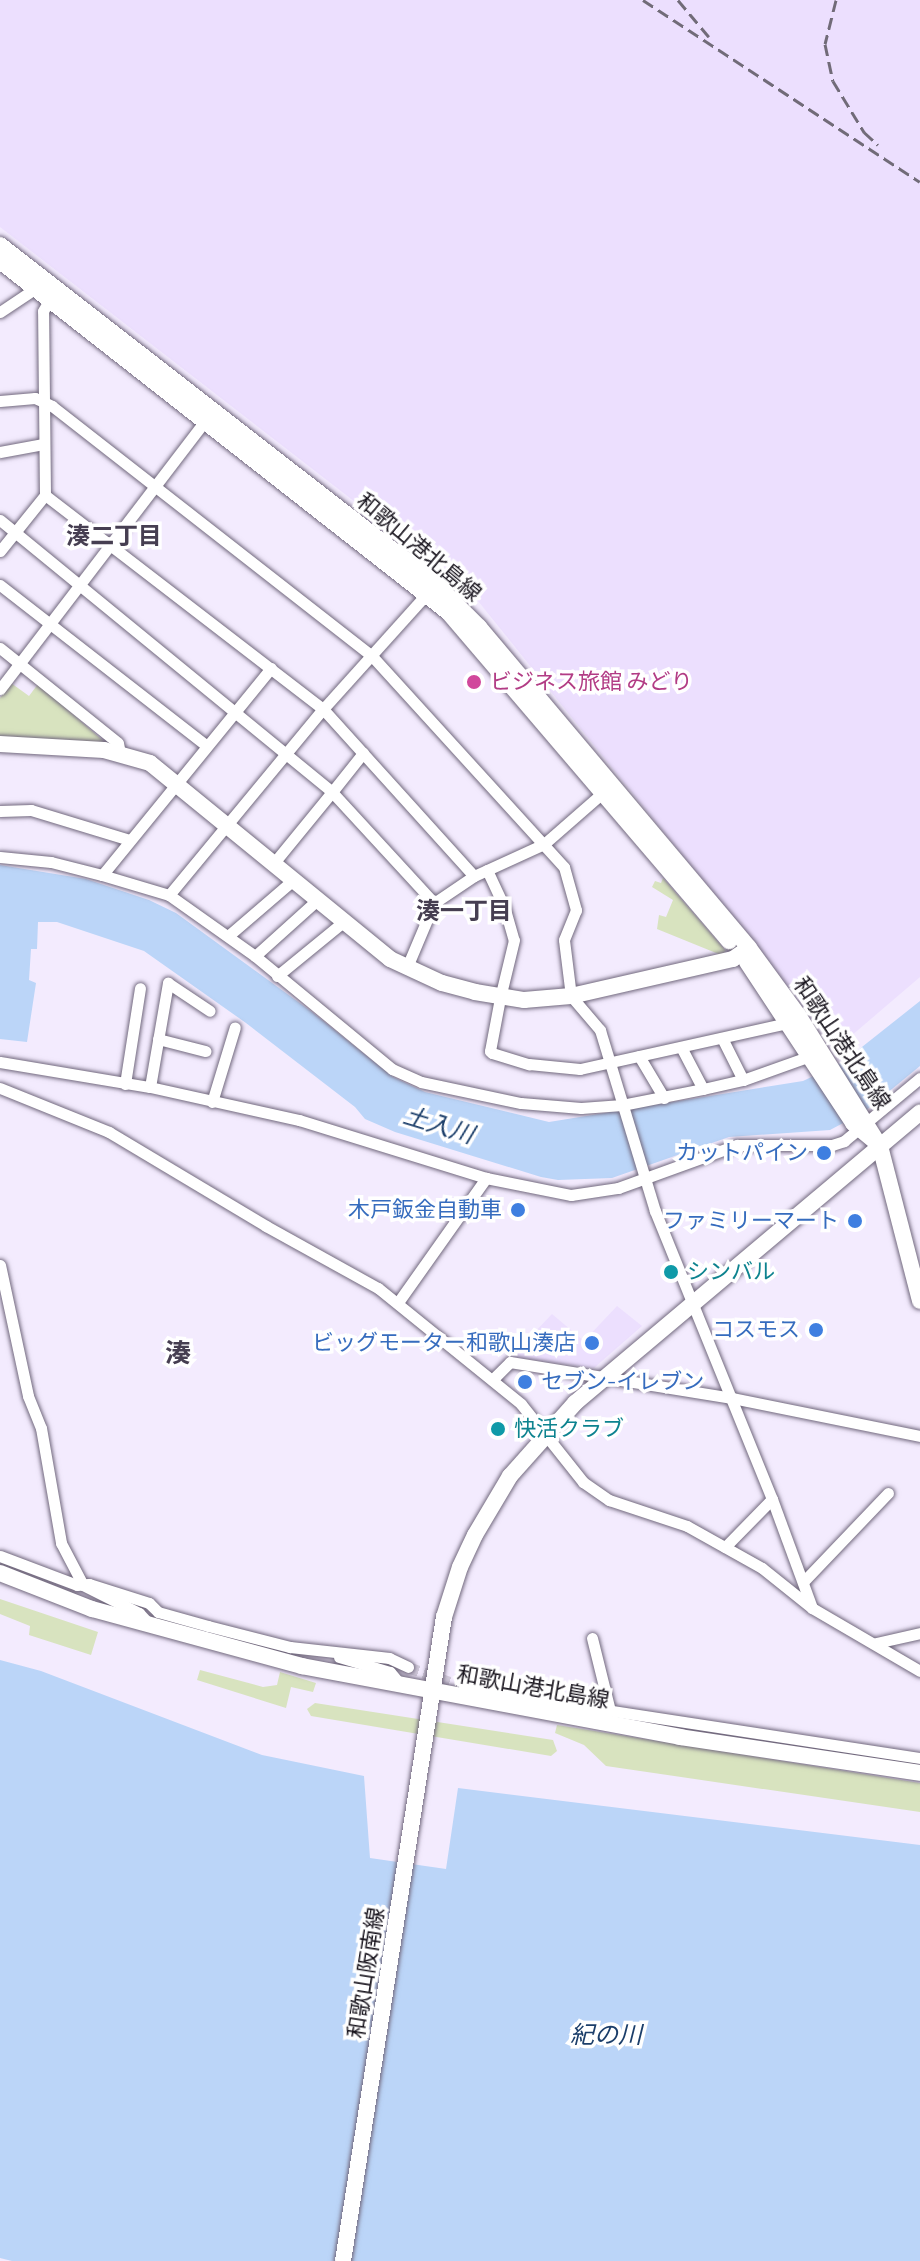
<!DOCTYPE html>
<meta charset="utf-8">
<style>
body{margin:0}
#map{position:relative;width:920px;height:2261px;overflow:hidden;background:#f3ebfe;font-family:Manrope,"Noto Sans JP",sans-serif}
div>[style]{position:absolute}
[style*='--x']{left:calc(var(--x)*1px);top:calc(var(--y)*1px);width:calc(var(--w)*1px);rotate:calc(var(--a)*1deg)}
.built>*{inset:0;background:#ecdffe}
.green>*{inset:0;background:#d8e3bf}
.water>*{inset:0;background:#bbd5f8}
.street-tunnel>*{height:11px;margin-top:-5.5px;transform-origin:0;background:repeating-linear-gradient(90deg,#d2cbdc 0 11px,transparent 0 16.5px)}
.roads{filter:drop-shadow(0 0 2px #71687d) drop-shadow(0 0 2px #71687d)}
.street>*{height:11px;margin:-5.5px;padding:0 5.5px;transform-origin:5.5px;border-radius:5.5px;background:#fff}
.secondary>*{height:16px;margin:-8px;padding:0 8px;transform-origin:8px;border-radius:8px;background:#fff}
.rail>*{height:3px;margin-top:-1.5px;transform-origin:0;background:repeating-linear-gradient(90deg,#716b78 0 12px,transparent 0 18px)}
.dots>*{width:22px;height:22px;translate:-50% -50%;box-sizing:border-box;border:4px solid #fff;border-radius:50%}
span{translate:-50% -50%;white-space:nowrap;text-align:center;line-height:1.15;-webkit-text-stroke:7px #fff;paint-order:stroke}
.street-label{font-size:22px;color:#18141d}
.hotel-label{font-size:22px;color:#b23c85}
.left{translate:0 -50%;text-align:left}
.shop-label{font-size:22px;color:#366cbe}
.right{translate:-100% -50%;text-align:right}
.culture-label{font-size:22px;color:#0d838f}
.neighbourhood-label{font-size:24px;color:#463e51;font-weight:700}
.water-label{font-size:24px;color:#1b3e6a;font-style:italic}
.quarter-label{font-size:26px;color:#463e51;font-weight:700}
</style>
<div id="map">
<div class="built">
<div style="clip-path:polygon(0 0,920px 0,920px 977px,837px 1048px,470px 591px,0 227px)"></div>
<div style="clip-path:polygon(617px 1306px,642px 1326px,594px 1368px,511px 1357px,552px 1314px,584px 1341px)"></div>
</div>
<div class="green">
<div style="clip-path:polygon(11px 683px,29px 696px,38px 684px,107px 744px,0 738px,0 698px)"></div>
<div style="clip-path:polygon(663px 878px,726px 951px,721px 955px,657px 929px,659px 915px,666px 917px,673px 900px,652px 887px,655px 881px,661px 883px)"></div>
<div style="clip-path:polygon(0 1599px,98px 1632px,91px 1655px,29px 1635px,30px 1626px,0 1614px)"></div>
<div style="clip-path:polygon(200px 1670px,263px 1687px,277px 1685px,280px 1672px,316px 1683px,313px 1692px,291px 1687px,286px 1708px,197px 1680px)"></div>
<div style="clip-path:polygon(315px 1703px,553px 1740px,557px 1751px,551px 1756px,311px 1716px,307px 1709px)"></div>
<div style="clip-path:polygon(557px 1725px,920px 1783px,920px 1812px,606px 1766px,584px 1745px,555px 1733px)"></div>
</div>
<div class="water">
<div style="clip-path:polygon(0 865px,86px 879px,149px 900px,176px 913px,312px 1012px,393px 1077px,425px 1092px,549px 1122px,803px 1081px,843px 1062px,920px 1001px,920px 1066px,864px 1112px,830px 1130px,729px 1137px,612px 1178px,558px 1180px,541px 1177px,395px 1132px,365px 1119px,355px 1107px,246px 1023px,144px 951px,57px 922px,38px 922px,37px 949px,31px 949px,29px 980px,36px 983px,27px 1042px,0 1039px)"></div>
<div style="clip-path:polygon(0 1660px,41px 1671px,262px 1755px,364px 1776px,370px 1858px,446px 1869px,458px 1788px,920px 1845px,920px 2261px,12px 2261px,0 2258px)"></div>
</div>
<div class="street-tunnel">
<div style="--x:408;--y:1667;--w:59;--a:19.7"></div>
</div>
<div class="roads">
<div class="street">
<div style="--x:0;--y:312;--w:47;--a:-33.7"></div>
<div style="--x:0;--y:401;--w:35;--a:-5"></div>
<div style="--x:35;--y:398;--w:19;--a:25"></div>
<div style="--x:52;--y:406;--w:405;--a:38"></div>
<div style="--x:371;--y:655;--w:287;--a:47.7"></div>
<div style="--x:564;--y:867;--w:45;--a:74.4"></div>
<div style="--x:576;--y:910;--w:32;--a:112"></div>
<div style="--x:564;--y:940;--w:56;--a:82.9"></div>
<div style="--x:571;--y:996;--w:45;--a:49.5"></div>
<div style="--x:600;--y:1030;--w:189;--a:73.1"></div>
<div style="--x:655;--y:1211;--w:311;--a:67.9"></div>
<div style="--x:772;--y:1499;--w:116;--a:69.8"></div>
<div style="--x:0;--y:452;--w:44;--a:-10.5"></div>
<div style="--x:45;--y:495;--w:351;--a:37.6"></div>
<div style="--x:323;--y:709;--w:225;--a:47.9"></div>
<div style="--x:0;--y:520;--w:429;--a:39.3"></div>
<div style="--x:332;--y:792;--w:50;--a:-51.5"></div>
<div style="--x:0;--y:551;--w:72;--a:-51.2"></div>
<div style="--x:45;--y:495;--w:184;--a:-90.6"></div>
<div style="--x:43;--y:311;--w:20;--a:-60"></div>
<div style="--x:0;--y:585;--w:262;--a:37.9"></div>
<div style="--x:0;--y:648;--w:151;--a:38.8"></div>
<div style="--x:118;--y:743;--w:10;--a:79"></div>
<div style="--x:271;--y:668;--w:267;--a:129.2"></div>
<div style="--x:102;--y:875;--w:70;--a:16.6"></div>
<div style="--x:169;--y:895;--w:105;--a:35.3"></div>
<div style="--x:255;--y:956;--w:178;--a:39.5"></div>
<div style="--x:392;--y:1069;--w:32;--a:24"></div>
<div style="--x:421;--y:1082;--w:102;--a:11.9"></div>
<div style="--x:521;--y:1103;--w:60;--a:4.8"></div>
<div style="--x:581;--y:1108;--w:41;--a:-4.2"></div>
<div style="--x:622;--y:1105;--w:83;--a:-11.2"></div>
<div style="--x:703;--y:1089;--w:41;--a:-12.7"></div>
<div style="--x:743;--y:1080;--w:71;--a:-19.7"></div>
<div style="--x:0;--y:689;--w:342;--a:-52.6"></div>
<div style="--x:0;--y:811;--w:31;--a:-2"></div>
<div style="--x:31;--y:810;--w:103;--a:16.9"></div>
<div style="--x:0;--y:857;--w:51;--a:5.6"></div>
<div style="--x:51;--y:862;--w:53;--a:14.3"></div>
<div style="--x:273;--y:864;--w:93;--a:-50.7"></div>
<div style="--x:332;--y:792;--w:151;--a:47.4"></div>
<div style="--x:487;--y:870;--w:40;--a:65"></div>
<div style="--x:504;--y:906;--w:35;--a:74"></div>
<div style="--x:514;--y:940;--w:60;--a:103.6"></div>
<div style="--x:500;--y:998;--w:54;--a:100.7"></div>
<div style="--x:490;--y:1051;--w:3;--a:45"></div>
<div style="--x:492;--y:1053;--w:39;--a:17"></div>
<div style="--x:529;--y:1064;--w:51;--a:5.6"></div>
<div style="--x:580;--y:1069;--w:213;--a:-12.5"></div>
<div style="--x:169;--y:895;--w:241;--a:-50.4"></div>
<div style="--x:323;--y:709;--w:160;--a:-48"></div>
<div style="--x:228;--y:936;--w:84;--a:-40.7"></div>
<div style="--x:255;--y:956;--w:82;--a:-42"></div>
<div style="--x:407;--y:967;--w:69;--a:-67.1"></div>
<div style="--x:434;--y:903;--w:48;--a:-34"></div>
<div style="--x:474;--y:876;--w:77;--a:-24.6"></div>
<div style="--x:544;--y:844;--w:82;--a:-41.1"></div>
<div style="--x:277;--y:976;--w:85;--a:-39.3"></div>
<div style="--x:722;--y:1038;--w:47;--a:63.4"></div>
<div style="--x:158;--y:1039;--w:49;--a:14.3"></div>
<div style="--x:681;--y:1047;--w:47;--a:62.4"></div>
<div style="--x:639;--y:1056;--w:49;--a:59.2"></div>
<div style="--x:0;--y:1062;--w:152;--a:9.5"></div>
<div style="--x:150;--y:1087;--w:153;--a:12.5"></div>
<div style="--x:299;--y:1120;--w:196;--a:17.2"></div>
<div style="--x:486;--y:1178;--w:87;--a:11.3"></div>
<div style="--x:571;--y:1195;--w:48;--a:-8.5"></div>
<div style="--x:618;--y:1188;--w:127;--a:-19.9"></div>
<div style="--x:737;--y:1145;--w:95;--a:0"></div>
<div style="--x:832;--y:1145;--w:13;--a:-18"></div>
<div style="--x:844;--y:1141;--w:99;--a:-39.7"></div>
<div style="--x:125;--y:1084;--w:97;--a:-81.1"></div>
<div style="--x:150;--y:1087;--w:106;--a:-80.2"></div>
<div style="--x:168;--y:983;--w:50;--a:33.7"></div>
<div style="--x:0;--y:1088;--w:118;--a:22"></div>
<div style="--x:109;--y:1132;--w:183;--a:30.9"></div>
<div style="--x:266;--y:1226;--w:128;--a:29"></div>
<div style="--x:378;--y:1288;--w:184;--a:39"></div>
<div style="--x:521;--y:1404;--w:100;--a:51.5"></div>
<div style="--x:583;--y:1482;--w:32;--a:35"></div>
<div style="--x:609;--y:1500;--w:82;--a:18.4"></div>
<div style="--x:687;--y:1526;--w:86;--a:29.2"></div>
<div style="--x:762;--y:1568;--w:64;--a:38.7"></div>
<div style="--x:812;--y:1608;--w:125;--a:30.3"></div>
<div style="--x:212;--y:1102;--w:78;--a:-73"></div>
<div style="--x:0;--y:1265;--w:134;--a:77.9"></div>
<div style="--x:28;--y:1396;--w:35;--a:68"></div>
<div style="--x:41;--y:1428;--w:117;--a:80.1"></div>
<div style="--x:61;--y:1543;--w:47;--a:62.4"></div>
<div style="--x:83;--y:1585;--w:63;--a:26.6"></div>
<div style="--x:139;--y:1613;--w:16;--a:47"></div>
<div style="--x:399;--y:1301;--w:151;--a:-54.7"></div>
<div style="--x:493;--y:1379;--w:24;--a:-45"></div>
<div style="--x:510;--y:1362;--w:225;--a:9.2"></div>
<div style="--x:732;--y:1398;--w:192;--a:11.4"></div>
<div style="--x:725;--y:1547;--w:67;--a:-45.6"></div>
<div style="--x:0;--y:1556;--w:82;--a:20.6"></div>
<div style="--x:77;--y:1585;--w:12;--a:-5"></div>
<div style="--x:89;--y:1584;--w:63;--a:17.6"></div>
<div style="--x:149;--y:1603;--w:13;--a:45"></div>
<div style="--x:158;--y:1612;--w:52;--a:15.6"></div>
<div style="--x:208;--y:1626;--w:85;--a:14.4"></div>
<div style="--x:290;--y:1647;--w:100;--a:6.3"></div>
<div style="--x:389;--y:1658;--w:21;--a:25"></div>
<div style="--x:803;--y:1582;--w:123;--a:-46.3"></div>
<div style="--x:592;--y:1638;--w:75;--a:76.1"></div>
<div style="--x:876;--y:1643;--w:45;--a:-12.8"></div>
<div style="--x:339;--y:1657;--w:53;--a:16.4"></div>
<div style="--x:390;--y:1672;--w:16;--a:50"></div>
<div style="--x:464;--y:1687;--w:22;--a:-8"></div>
<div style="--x:486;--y:1684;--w:20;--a:11"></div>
<div style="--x:470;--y:1699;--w:14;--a:-34"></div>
<div style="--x:482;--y:1691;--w:443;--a:8.7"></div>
</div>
<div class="secondary">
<div style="--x:0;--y:245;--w:551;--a:37.85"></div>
<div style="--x:435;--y:583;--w:62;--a:45"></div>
<div style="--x:479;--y:627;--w:419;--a:49.9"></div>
<div style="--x:749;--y:948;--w:83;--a:53.8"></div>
<div style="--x:798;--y:1015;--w:155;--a:58"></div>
<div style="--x:880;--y:1146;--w:160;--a:75.5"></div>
<div style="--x:0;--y:261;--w:569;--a:38.08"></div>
<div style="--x:448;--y:612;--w:433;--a:49.5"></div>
<div style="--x:0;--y:744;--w:104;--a:3.3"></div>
<div style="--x:104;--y:750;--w:48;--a:15.8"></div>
<div style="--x:150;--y:763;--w:310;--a:39.2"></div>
<div style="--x:390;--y:959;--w:57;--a:24.8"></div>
<div style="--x:442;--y:983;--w:34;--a:15"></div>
<div style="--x:475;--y:992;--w:50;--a:9.3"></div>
<div style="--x:524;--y:1000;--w:47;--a:-4.9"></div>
<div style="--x:571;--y:996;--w:166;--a:-12.9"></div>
<div style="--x:733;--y:959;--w:19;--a:-35"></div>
<div style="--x:747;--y:962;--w:193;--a:56.6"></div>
<div style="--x:853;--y:1123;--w:31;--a:40"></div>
<div style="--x:0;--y:1573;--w:99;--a:21.4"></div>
<div style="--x:92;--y:1609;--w:218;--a:15.2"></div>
<div style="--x:302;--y:1666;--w:385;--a:10.6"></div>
<div style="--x:680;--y:1737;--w:243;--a:8.5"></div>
<div style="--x:343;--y:2261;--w:652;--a:-81.09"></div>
<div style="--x:444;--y:1617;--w:52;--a:-72.3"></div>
<div style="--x:460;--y:1567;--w:35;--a:-65"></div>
<div style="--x:475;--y:1535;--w:69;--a:-59.3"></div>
<div style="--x:510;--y:1476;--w:98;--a:-48.3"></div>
<div style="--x:575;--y:1403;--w:451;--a:-40.1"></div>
</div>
</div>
<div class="rail">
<div style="--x:643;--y:0;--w:331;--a:33.3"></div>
<div style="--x:678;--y:0;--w:48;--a:50"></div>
<div style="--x:836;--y:0;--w:45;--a:104"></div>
<div style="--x:825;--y:44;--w:38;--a:78"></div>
<div style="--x:833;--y:81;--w:60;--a:58.7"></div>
<div style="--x:864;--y:132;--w:19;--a:43"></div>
</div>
<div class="dots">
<div style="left:474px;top:682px;background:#d1479c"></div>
<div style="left:824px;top:1153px;background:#3f7fe0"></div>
<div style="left:518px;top:1210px;background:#3f7fe0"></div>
<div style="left:855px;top:1221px;background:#3f7fe0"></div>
<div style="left:671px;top:1272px;background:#0f9aa8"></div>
<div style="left:816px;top:1330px;background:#3f7fe0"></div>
<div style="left:592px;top:1343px;background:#3f7fe0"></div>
<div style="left:525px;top:1382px;background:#3f7fe0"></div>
<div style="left:498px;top:1429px;background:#0f9aa8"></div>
</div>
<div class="street-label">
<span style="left:419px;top:547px;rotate:40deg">和歌山港北島線</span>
<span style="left:842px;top:1043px;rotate:56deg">和歌山港北島線</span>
<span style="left:533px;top:1687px;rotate:10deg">和歌山港北島線</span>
<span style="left:366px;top:1973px;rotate:-81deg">和歌山阪南線</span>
</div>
<div class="hotel-label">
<span class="left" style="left:490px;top:682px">ビジネス旅館 みどり</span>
</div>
<div class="shop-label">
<span class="right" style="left:808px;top:1153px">カットパイン</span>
<span class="right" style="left:502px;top:1210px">木戸鈑金自動車</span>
<span class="right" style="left:839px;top:1221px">ファミリーマート</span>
<span class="right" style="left:800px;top:1330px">コスモス</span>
<span class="right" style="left:576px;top:1343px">ビッグモーター和歌山湊店</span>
<span class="left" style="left:541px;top:1382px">セブン-イレブン</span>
</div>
<div class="culture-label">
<span class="left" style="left:687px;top:1272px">シンバル</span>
<span class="left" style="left:514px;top:1429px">快活クラブ</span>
</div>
<div class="neighbourhood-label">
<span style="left:114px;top:535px">湊二丁目</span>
<span style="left:464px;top:910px">湊一丁目</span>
</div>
<div class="water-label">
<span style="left:439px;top:1124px;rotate:17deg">土入川</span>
<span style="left:606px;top:2034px">紀の川</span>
</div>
<div class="quarter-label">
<span style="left:178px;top:1353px">湊</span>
</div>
</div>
